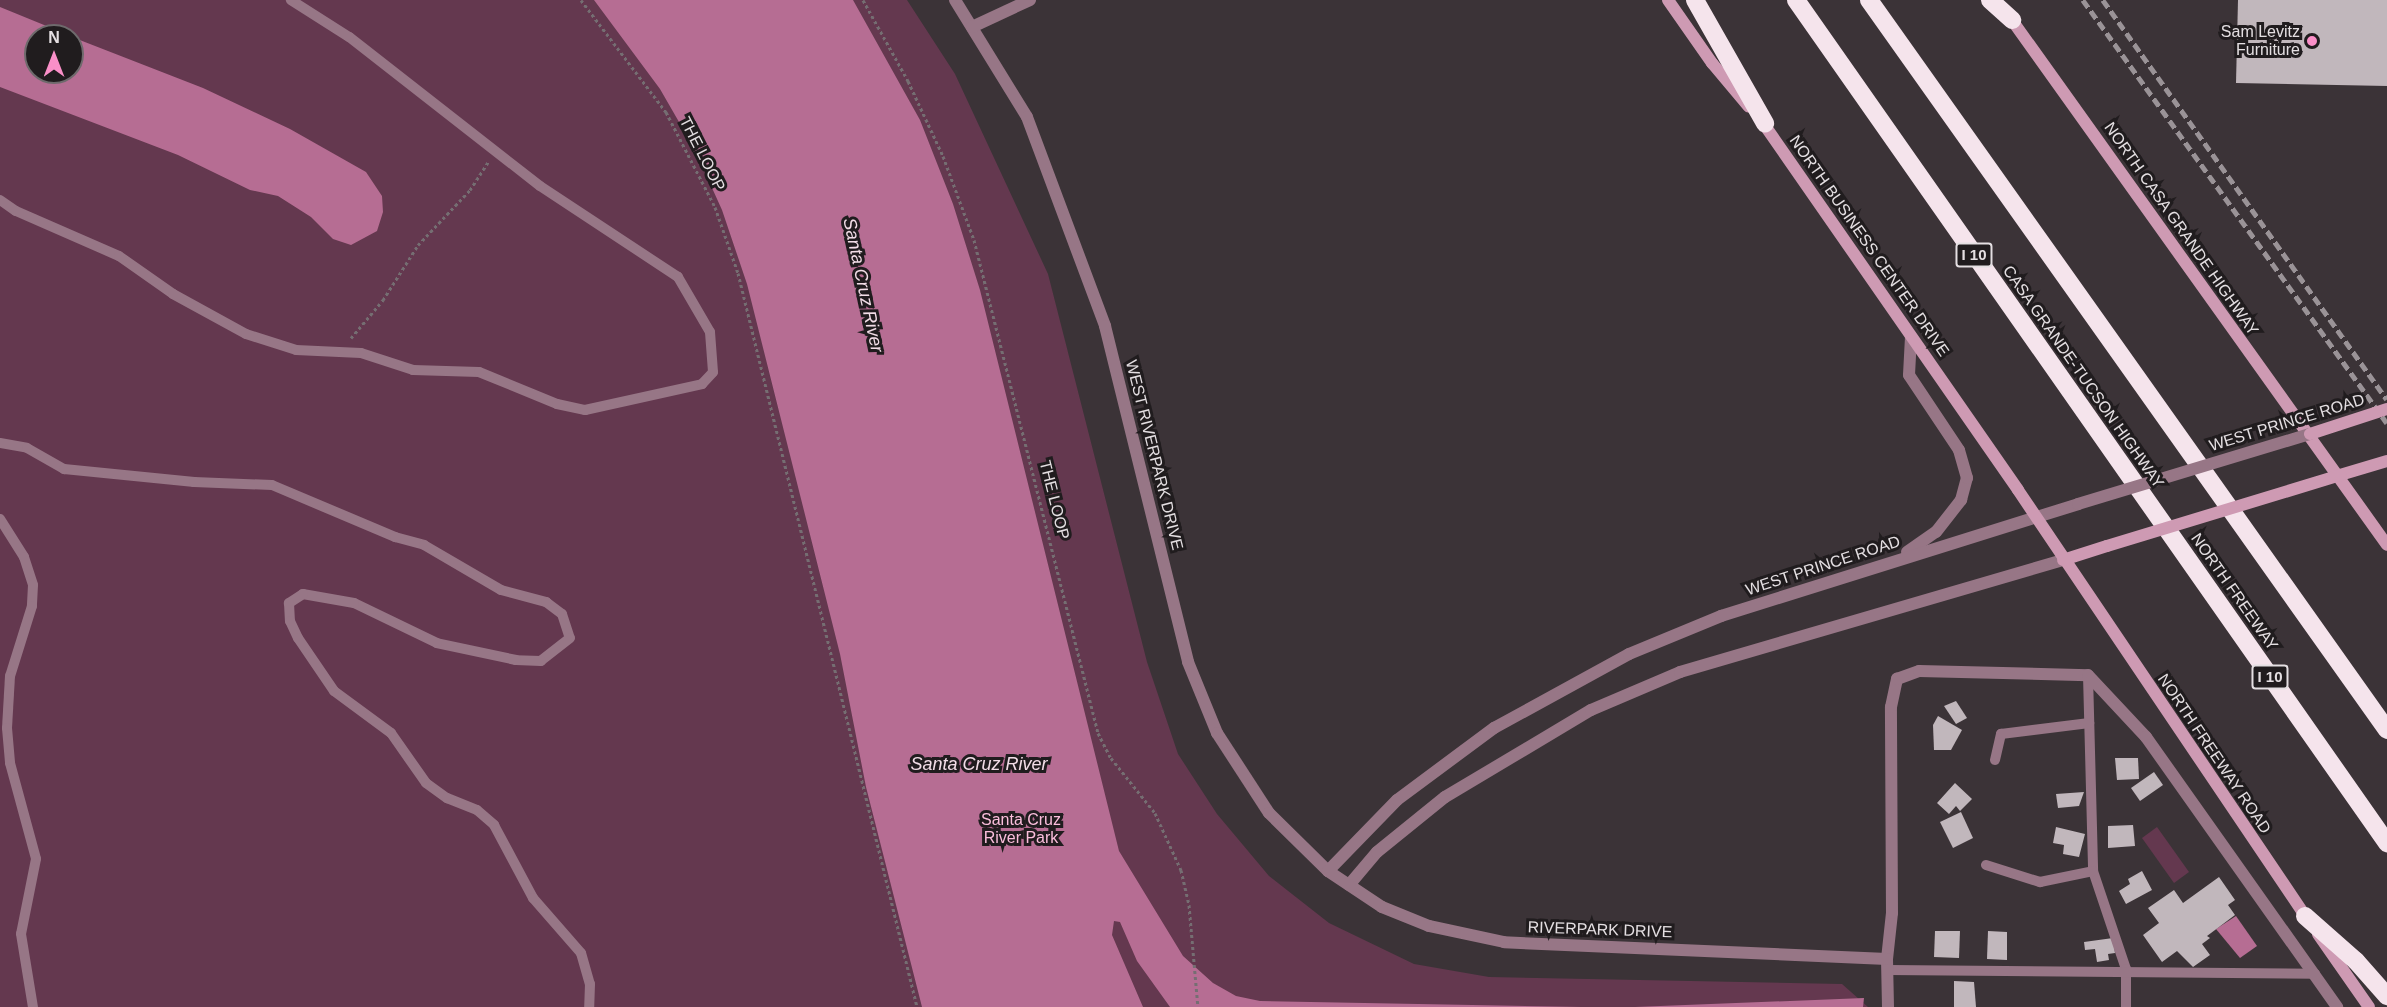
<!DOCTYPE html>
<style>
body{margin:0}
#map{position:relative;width:2387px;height:1007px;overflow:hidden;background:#3b3337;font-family:Helvetica,sans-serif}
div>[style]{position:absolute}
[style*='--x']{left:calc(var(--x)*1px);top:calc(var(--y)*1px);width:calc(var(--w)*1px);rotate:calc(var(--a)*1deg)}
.green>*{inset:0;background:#64384f}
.water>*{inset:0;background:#b66d93}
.building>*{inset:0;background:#c1b7bc}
.path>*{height:3px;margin-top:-1.5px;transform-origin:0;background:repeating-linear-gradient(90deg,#756e72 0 3px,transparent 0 6px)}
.service>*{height:10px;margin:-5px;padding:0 5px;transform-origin:5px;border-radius:5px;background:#977686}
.minor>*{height:12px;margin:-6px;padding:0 6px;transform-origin:6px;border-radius:6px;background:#977686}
.tertiary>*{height:12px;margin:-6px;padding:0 6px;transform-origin:6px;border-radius:6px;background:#977686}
.secondary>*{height:12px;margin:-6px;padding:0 6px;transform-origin:6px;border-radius:6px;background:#ce9ab3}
.motorway>*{height:18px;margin:-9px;padding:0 9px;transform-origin:9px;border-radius:9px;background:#f5e4ec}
.rail>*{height:4.5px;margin-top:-2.25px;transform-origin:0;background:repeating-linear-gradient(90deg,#9a9397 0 9px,transparent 0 13.5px)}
.tertiary-bridge>*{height:12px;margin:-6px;padding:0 6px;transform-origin:6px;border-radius:6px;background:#977686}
.secondary-bridge>*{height:12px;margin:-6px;padding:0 6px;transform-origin:6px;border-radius:6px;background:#ce9ab3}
.dots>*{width:16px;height:16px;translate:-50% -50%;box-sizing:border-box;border:3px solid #201c1e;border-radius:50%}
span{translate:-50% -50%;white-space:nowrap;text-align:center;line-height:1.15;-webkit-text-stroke:6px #201c1e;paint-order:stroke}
.shield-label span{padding:2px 4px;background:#201c1e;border:2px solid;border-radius:4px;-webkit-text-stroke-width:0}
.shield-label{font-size:15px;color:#e4dfe2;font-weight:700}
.poi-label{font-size:16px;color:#e4dfe2}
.right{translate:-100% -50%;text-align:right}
.street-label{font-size:16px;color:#e4dfe2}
.park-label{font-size:16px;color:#fbbedc}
.water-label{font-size:18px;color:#f2dde7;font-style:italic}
.north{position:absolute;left:24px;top:24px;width:60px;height:60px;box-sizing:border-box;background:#201c1e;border:2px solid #6e6a6c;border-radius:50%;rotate:0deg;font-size:16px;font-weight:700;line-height:24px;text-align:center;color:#e4dfe2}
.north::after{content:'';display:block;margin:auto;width:21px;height:27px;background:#fa8fc8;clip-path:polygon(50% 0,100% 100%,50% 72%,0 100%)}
</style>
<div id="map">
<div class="green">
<div style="clip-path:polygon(evenodd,0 0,907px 0,955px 74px,1048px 274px,1147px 662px,1178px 754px,1217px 814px,1269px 876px,1329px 923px,1414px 964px,1489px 977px,1842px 984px,1868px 1007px,0 1007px,0 0,36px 36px,72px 36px,72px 72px,36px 72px,36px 36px)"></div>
<div style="clip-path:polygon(2157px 827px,2189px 872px,2174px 883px,2142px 838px)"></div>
</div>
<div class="water">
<div style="clip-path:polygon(594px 0,853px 0,920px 120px,953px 204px,980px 290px,1119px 851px,1183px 956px,1213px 983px,1236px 996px,1260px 1001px,1582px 1007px,1170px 1007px,1137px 961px,1120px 922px,1114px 921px,1112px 935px,1143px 1007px,922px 1007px,866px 787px,840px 654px,747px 284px,722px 210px,694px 148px,660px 89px)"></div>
<div style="clip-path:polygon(0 7px,71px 36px,36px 36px,36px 72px,72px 72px,72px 37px,203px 88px,290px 129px,366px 172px,382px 196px,383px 212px,377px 231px,351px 245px,333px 239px,311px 217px,278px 196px,250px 190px,178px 155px,0 87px)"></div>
<div style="clip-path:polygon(2236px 916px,2257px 946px,2240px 958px,2216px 929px)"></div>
<div style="clip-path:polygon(1864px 998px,1863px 1007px,1635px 1007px)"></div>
</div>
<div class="building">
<div style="clip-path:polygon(2238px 0,2387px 0,2387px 86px,2236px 83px)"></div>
<div style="clip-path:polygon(1956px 701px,1967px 718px,1956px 724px,1944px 706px)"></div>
<div style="clip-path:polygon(1938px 716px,1962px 730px,1951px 750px,1934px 750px,1933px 725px)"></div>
<div style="clip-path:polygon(2115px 758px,2138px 758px,2139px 779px,2117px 780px)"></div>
<div style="clip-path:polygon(2154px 772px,2163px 785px,2140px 801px,2131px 788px)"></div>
<div style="clip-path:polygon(1955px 783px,1972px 799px,1960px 811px,1956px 806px,1949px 814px,1937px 803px)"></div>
<div style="clip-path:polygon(2084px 792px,2079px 806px,2058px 808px,2056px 794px)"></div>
<div style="clip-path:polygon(1961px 812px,1973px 838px,1953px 848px,1940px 822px)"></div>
<div style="clip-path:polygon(2133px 825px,2135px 846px,2108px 848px,2108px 826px)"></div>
<div style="clip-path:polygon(2056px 827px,2085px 834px,2079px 857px,2063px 854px,2064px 845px,2053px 843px)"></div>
<div style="clip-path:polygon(2142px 871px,2152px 890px,2126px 904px,2119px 891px,2130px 884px,2128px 879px)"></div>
<div style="clip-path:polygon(2219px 877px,2235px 900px,2228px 905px,2235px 915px,2207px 936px,2210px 938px,2202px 944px,2210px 955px,2193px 967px,2177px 951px,2162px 962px,2143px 935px,2159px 923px,2148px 908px,2174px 890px,2183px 903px)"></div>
<div style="clip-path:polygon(1935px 931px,1960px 931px,1959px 958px,1934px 957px)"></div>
<div style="clip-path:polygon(1988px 931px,2007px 932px,2007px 960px,1987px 959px)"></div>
<div style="clip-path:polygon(2113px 938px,2115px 953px,2108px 954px,2109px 960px,2097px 962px,2095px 949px,2085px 950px,2084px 942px)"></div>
<div style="clip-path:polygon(1954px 981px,1974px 982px,1976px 1007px,1954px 1007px)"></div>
</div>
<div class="path">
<div style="--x:581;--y:0;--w:141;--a:52.8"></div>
<div style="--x:666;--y:112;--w:107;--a:62.7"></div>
<div style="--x:715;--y:207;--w:70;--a:70.8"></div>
<div style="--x:738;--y:273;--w:756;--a:76.29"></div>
<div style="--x:863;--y:0;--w:93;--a:60.9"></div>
<div style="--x:908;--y:81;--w:83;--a:65"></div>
<div style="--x:943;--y:156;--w:90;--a:69.7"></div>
<div style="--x:974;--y:240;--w:508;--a:75.88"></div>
<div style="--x:1098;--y:733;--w:28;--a:63"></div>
<div style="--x:1111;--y:758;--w:70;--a:51.3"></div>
<div style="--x:1155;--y:813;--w:63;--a:65.5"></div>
<div style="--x:1181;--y:870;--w:36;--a:77"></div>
<div style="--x:1189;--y:905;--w:102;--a:85"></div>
<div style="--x:351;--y:338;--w:50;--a:-49.9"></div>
<div style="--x:383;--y:300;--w:65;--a:-57.5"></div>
<div style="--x:418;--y:245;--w:76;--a:-46.6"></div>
<div style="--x:470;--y:190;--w:35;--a:-57"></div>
</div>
<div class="service">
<div style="--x:0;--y:200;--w:19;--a:35"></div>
<div style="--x:16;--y:211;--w:112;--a:23.6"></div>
<div style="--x:119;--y:256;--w:66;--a:35.1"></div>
<div style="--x:173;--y:294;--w:83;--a:28.7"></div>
<div style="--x:246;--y:334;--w:52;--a:17.7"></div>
<div style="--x:296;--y:350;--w:65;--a:2.6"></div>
<div style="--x:361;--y:353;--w:55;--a:18.1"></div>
<div style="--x:413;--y:370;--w:66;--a:1.7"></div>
<div style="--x:479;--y:372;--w:84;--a:22.3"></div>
<div style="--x:557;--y:404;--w:29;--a:12"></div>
<div style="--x:585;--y:410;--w:120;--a:-12.5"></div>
<div style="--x:702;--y:384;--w:16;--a:-47"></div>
<div style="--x:713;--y:372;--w:40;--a:-94.3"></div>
<div style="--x:710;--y:332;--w:64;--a:-120.2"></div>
<div style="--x:678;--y:277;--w:165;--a:-146.6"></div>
<div style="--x:540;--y:186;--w:242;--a:-142"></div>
<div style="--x:349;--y:37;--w:69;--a:-147.5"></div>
<div style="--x:0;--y:443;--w:27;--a:10"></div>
<div style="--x:27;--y:448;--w:43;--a:29.6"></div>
<div style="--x:64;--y:469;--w:131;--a:5.7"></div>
<div style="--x:194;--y:482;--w:78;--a:2.2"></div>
<div style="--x:272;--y:485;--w:134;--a:22.9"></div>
<div style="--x:395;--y:537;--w:30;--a:15"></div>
<div style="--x:424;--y:545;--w:89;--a:30.3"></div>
<div style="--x:501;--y:590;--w:47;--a:14.9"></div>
<div style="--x:546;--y:602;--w:20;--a:37"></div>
<div style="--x:562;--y:614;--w:25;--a:72"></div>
<div style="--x:570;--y:638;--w:37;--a:142"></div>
<div style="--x:541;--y:661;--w:25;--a:-178"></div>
<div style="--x:516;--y:660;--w:81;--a:-167.9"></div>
<div style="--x:437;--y:643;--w:92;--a:-154.3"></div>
<div style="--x:354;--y:603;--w:52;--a:-170"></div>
<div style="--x:303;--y:594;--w:17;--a:147"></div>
<div style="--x:289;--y:603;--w:18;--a:87"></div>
<div style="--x:290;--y:621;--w:19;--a:65"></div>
<div style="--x:298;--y:638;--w:64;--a:55.8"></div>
<div style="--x:334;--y:691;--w:71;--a:36.4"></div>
<div style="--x:391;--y:733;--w:61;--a:55"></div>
<div style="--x:426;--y:783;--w:26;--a:36"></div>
<div style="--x:447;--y:798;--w:32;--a:22"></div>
<div style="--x:477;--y:810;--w:23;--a:41"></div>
<div style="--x:494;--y:825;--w:83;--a:61.9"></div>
<div style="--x:533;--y:898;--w:73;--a:48.9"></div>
<div style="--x:581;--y:953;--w:32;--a:74"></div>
<div style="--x:590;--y:984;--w:23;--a:92"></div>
<div style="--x:0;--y:519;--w:45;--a:57.7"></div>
<div style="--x:24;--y:557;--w:29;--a:72"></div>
<div style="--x:33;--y:585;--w:21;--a:93"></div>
<div style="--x:32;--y:606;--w:73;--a:107.4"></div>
<div style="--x:10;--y:676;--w:52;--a:93.3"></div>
<div style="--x:7;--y:728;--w:35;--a:85"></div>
<div style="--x:10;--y:763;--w:99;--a:74.8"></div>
<div style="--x:36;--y:859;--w:76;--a:101.3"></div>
<div style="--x:21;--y:934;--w:74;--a:80.7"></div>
<div style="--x:2088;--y:675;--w:196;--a:88.5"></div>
<div style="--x:2093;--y:871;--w:103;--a:71.4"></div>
<div style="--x:2126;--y:969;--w:38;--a:90"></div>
<div style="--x:1995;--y:760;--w:27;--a:-77"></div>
<div style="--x:2001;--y:734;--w:89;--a:-7.1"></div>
<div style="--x:1986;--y:865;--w:57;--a:17.5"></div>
<div style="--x:2040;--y:882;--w:54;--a:-11.7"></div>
<div style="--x:1888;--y:970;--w:427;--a:0.5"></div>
</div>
<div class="minor">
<div style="--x:955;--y:0;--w:137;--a:58.4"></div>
<div style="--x:1027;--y:117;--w:223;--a:69.5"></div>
<div style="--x:1105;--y:326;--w:346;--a:76.1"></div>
<div style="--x:1188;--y:662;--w:77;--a:67.8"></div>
<div style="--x:1217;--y:733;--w:95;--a:57"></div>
<div style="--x:1269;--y:813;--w:83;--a:44.5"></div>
<div style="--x:972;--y:27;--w:64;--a:-25"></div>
<div style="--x:1887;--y:959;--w:46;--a:-83.8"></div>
<div style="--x:1892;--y:913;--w:206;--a:-90.3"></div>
<div style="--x:1891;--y:707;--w:29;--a:-78"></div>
<div style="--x:1897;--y:679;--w:23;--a:-20"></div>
<div style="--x:1919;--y:671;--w:169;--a:1.4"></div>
<div style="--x:2088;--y:675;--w:85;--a:46.9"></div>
<div style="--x:2146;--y:737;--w:331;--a:54.7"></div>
</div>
<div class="tertiary">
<div style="--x:1907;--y:552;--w:35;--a:-35"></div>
<div style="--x:1936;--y:532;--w:41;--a:-52"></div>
<div style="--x:1961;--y:500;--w:23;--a:-75"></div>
<div style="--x:1967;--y:478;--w:29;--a:-106"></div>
<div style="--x:1959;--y:450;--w:90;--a:-123.7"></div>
<div style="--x:1909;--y:375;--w:38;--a:-87"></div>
<div style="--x:1349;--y:885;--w:43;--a:-49.7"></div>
<div style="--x:1377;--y:852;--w:87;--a:-39"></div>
<div style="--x:1445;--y:797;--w:170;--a:-30.8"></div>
<div style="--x:1591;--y:710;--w:97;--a:-23.1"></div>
<div style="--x:1680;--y:672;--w:399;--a:-16.3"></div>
<div style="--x:1888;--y:1007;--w:48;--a:-91.2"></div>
<div style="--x:1887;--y:959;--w:383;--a:-177.5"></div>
<div style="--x:1504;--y:942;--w:77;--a:-168"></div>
<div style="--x:1429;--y:926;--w:51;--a:-158"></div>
<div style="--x:1382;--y:907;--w:65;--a:-146.3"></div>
<div style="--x:1328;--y:871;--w:99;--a:-45.8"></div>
<div style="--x:1397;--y:800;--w:121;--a:-36.6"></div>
<div style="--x:1494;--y:728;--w:154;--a:-28.7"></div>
<div style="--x:1629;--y:654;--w:100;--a:-22.4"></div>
<div style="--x:1721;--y:616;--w:374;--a:-17.4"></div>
</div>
<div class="secondary">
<div style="--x:1668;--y:0;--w:77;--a:55.1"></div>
<div style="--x:1712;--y:63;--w:57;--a:49.9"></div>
<div style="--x:2009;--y:16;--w:650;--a:54.45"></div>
<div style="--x:1761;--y:120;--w:450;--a:55.2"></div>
<div style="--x:2018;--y:490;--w:519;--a:56"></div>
<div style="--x:2340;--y:475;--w:49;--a:-16.6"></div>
<div style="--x:2063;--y:560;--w:46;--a:-17.7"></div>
<div style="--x:2318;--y:934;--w:89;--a:55.1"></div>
</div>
<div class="motorway">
<div style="--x:1695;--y:0;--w:142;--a:60.4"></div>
<div style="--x:1796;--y:0;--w:1030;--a:54.97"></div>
<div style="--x:1869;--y:0;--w:895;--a:54.64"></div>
<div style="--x:1990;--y:0;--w:30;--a:42"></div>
<div style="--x:2305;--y:916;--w:68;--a:41.4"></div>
<div style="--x:2356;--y:961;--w:47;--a:48.5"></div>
</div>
<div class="rail">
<div style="--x:2083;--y:0;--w:521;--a:54.3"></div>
<div style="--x:2103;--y:0;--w:490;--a:54.6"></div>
</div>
<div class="tertiary-bridge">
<div style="--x:2078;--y:504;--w:242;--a:-16.8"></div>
</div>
<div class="secondary-bridge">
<div style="--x:2310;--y:434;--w:81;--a:-18"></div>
<div style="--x:2107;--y:546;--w:244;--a:-16.9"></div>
</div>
<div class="dots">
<div style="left:2312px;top:41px;background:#fa8fc8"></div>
</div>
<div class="shield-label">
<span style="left:1974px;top:255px">I 10</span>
<span style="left:2270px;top:677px">I 10</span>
</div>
<div class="poi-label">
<span class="right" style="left:2300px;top:41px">Sam Levitz<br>Furniture</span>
</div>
<div class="street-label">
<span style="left:702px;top:154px;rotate:63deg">THE LOOP</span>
<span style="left:2181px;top:229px;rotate:55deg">NORTH CASA GRANDE HIGHWAY</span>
<span style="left:1869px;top:246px;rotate:55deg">NORTH BUSINESS CENTER DRIVE</span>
<span style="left:2083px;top:377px;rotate:55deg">CASA GRANDE-TUCSON HIGHWAY</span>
<span style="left:2287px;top:423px;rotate:-17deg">WEST PRINCE ROAD</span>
<span style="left:1154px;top:455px;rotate:76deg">WEST RIVERPARK DRIVE</span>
<span style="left:1054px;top:500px;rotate:76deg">THE LOOP</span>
<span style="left:1823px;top:566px;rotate:-18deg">WEST PRINCE ROAD</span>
<span style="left:2234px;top:592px;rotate:55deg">NORTH FREEWAY</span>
<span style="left:2214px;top:754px;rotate:56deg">NORTH FREEWAY ROAD</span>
<span style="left:1600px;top:930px;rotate:2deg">RIVERPARK DRIVE</span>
</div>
<div class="park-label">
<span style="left:1021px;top:829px">Santa Cruz<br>River Park</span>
</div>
<div class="water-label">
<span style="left:863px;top:285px;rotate:78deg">Santa Cruz River</span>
<span style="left:979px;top:764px">Santa Cruz River</span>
</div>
<div class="north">N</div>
</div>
